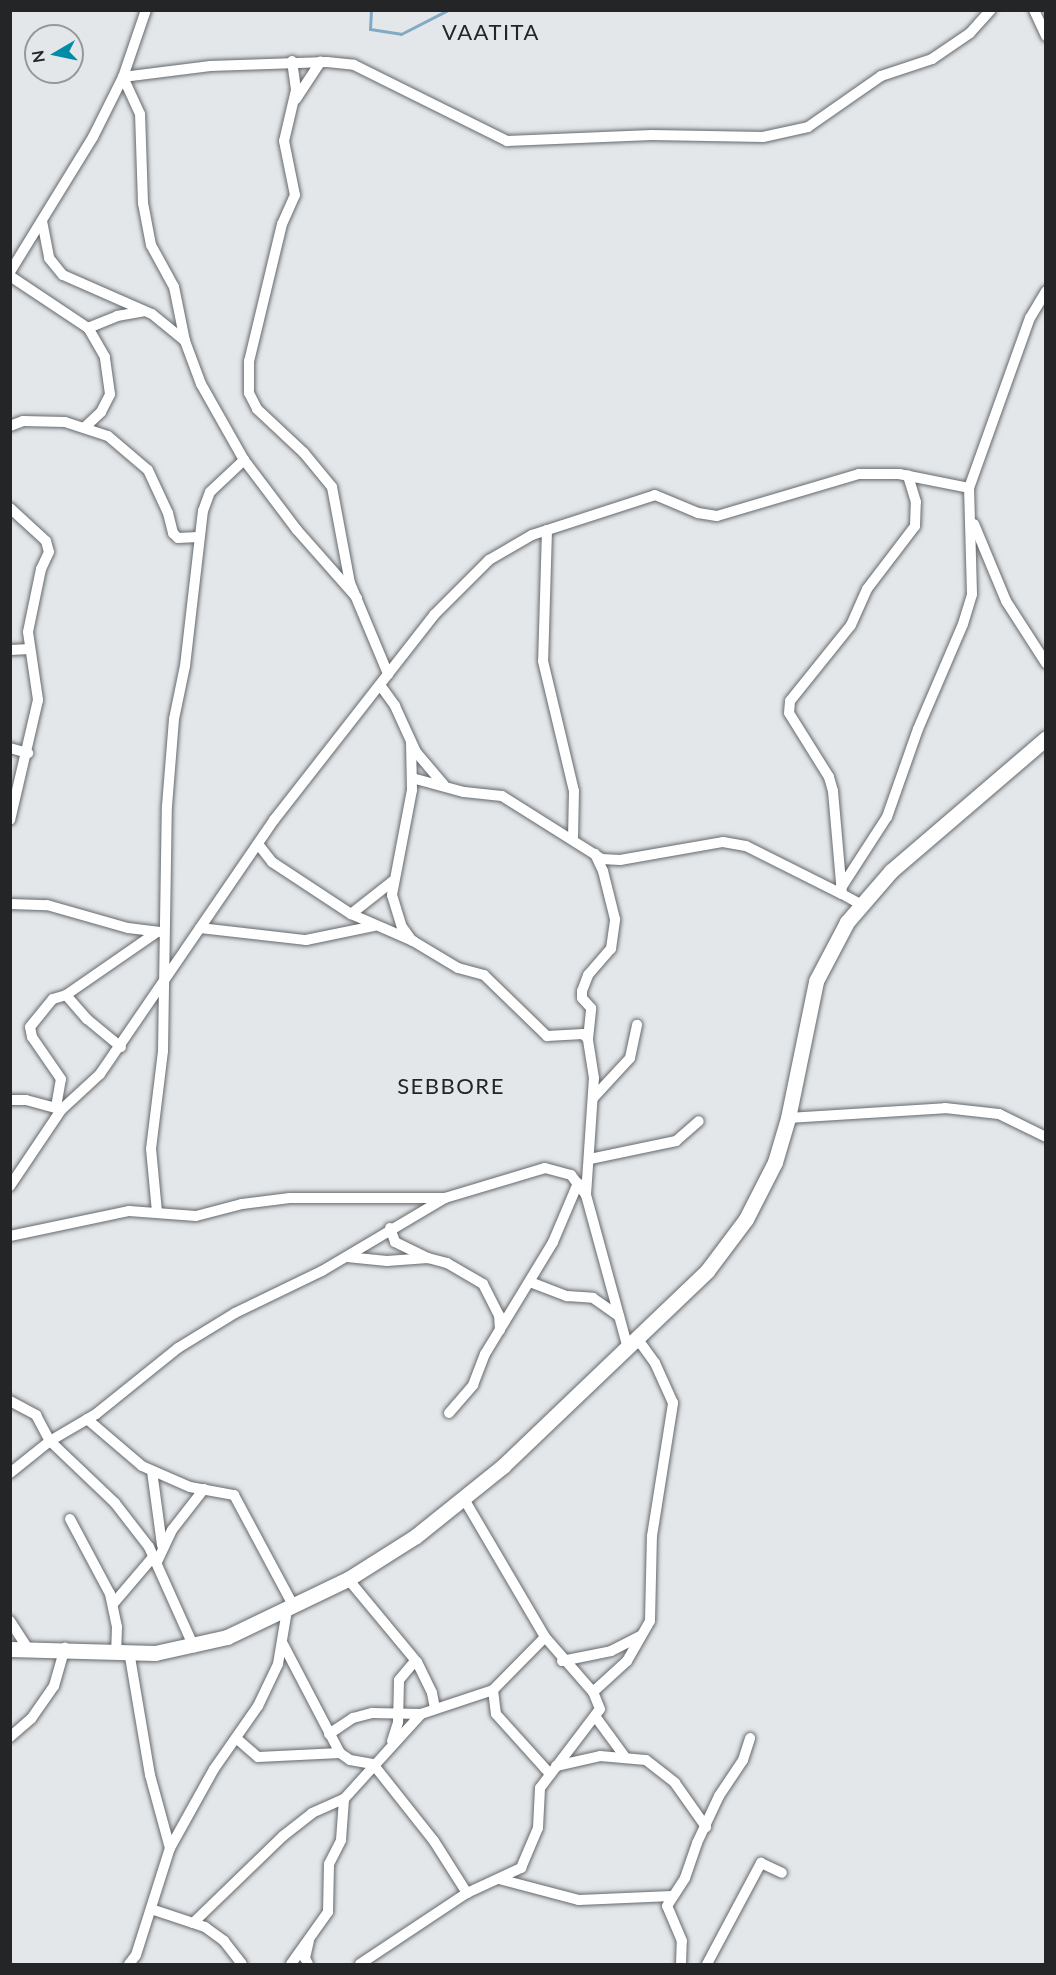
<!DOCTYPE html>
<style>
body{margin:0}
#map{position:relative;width:1056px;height:1975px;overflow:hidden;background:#e3e7ea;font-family:Lato,sans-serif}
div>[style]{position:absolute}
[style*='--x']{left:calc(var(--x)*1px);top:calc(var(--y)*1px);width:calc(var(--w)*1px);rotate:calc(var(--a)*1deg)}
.stream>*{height:3px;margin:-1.5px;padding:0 1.5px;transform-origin:1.5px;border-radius:1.5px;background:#82aac4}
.roads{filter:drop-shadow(0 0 2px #66696c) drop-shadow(0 0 2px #66696c)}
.minor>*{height:10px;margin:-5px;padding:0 5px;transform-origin:5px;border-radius:5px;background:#fff}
.secondary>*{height:15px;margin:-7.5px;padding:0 7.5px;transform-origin:7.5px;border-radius:7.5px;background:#fff}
span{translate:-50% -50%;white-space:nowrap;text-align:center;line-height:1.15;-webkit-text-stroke:6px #e3e7ea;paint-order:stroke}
.quarter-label{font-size:22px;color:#232526;letter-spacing:1.5px}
.frame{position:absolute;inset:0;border:12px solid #232526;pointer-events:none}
.north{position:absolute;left:24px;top:24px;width:60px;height:60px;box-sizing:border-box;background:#e3e7ea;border:2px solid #96999c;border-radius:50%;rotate:261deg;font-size:16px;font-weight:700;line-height:24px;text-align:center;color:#232526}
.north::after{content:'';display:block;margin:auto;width:21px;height:27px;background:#008ba9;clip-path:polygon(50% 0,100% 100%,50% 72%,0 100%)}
</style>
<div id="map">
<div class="stream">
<div style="--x:371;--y:10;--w:19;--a:93"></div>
<div style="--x:370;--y:29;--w:31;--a:9"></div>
<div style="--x:401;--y:34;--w:53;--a:-27.1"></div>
</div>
<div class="roads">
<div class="minor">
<div style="--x:1034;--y:10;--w:29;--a:65"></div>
<div style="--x:292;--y:61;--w:29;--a:82"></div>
<div style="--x:296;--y:90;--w:52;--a:103.2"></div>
<div style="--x:284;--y:141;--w:55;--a:78.5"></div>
<div style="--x:295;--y:195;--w:32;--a:114"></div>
<div style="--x:282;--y:224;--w:141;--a:103.5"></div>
<div style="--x:249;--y:361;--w:32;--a:90"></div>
<div style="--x:249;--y:393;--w:18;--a:63"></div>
<div style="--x:257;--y:409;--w:64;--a:43.1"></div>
<div style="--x:304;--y:453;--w:44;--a:50.5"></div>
<div style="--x:332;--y:487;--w:98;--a:79.4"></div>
<div style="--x:350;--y:583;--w:99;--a:67.3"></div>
<div style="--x:296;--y:99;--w:45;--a:-56.7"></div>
<div style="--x:42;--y:221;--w:38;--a:79"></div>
<div style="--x:49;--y:258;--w:22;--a:51"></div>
<div style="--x:63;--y:275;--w:97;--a:23.7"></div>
<div style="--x:152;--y:314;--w:43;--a:39.3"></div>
<div style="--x:10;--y:272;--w:158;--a:-58.4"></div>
<div style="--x:93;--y:137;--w:67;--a:-63.4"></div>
<div style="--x:123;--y:77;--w:71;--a:-71.1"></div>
<div style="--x:10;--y:276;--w:94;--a:33.7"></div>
<div style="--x:88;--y:328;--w:31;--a:-22"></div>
<div style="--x:117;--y:316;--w:27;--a:-10"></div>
<div style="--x:10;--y:426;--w:14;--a:-21"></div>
<div style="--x:23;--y:421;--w:42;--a:1.4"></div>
<div style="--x:65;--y:422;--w:45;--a:18"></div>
<div style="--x:108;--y:436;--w:52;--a:40.4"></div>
<div style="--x:148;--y:470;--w:47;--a:65.1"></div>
<div style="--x:168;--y:513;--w:21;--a:76"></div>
<div style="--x:173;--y:533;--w:7;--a:45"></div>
<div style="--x:178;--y:538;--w:20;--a:-3"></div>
<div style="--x:85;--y:427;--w:22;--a:-43"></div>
<div style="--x:101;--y:412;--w:20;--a:-63"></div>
<div style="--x:110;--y:394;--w:37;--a:-98"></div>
<div style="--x:105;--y:357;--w:34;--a:-120"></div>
<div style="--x:10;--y:508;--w:49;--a:42.5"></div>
<div style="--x:46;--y:541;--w:11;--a:75"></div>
<div style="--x:49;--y:552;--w:19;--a:115"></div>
<div style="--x:41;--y:569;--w:64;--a:101.7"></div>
<div style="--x:28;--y:632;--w:69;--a:81.6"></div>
<div style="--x:38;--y:700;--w:123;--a:103.1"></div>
<div style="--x:974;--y:524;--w:83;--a:67.4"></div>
<div style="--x:1006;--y:601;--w:74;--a:57.2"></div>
<div style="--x:547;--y:530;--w:131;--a:91.7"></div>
<div style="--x:543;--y:661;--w:134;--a:76.6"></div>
<div style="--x:574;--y:791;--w:48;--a:91.2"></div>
<div style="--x:357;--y:598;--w:91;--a:-131.4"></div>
<div style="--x:297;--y:530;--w:88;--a:-127.1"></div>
<div style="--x:244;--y:460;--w:87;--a:-119.5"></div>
<div style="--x:201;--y:384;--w:46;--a:-110.4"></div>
<div style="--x:185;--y:341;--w:55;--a:-101.5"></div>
<div style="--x:174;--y:287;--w:48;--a:-118.7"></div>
<div style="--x:151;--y:245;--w:43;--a:-100.8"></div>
<div style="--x:143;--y:203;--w:89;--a:-91.9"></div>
<div style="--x:140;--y:114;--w:41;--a:-114.7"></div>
<div style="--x:123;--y:77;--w:88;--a:-7.2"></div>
<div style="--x:210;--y:66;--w:117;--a:-2"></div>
<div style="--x:327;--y:62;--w:27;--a:6"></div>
<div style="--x:354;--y:65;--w:171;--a:26.4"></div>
<div style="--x:507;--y:141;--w:145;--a:-2.4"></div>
<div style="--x:652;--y:135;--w:111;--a:1"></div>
<div style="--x:763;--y:137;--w:46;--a:-12.5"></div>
<div style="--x:808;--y:127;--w:89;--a:-34.9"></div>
<div style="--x:881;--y:76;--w:54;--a:-18.4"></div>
<div style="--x:932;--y:59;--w:46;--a:-34.4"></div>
<div style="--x:970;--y:33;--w:31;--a:-48"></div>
<div style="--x:10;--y:650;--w:20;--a:-3"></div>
<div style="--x:380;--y:685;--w:26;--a:54"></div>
<div style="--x:395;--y:706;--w:51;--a:65.5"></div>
<div style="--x:416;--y:752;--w:43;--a:49.7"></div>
<div style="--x:411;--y:742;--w:48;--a:88.8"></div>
<div style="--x:412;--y:790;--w:107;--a:100.8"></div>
<div style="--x:392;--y:895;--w:34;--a:73"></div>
<div style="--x:402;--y:927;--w:17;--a:54"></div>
<div style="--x:10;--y:748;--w:19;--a:16"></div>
<div style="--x:412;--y:778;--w:54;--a:15.1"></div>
<div style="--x:464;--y:792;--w:38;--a:6"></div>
<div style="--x:502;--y:796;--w:118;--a:32.2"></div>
<div style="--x:602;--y:859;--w:18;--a:3"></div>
<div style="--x:620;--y:860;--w:105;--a:-9.9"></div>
<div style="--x:723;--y:842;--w:23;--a:10"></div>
<div style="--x:746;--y:846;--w:107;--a:26.6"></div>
<div style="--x:842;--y:894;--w:103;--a:-95"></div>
<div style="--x:833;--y:791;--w:15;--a:-106"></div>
<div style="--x:829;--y:777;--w:75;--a:-122"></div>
<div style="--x:789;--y:713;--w:12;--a:-85"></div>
<div style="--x:790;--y:701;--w:97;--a:-51.2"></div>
<div style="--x:851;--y:625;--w:39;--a:-66"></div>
<div style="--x:867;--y:589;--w:79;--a:-52.7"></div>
<div style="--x:915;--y:526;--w:24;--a:-88"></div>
<div style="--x:916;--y:502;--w:28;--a:-107"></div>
<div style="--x:258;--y:844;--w:23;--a:52"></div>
<div style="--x:272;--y:862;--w:95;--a:33.4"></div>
<div style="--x:351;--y:914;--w:68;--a:23.5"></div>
<div style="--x:413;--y:941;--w:52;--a:31"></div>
<div style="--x:458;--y:968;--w:27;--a:15"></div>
<div style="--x:484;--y:975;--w:88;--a:44.1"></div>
<div style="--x:547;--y:1036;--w:36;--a:-3"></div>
<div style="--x:583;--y:1034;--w:7;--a:45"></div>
<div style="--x:841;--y:888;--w:85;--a:-57.1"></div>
<div style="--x:887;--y:817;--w:93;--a:-70.6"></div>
<div style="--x:918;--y:729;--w:114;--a:-66.8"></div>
<div style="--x:963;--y:624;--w:31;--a:-73"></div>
<div style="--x:972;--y:594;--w:106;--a:-91.6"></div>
<div style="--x:969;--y:488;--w:181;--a:-70.3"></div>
<div style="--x:1030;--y:318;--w:31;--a:-59"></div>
<div style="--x:842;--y:894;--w:21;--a:29"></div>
<div style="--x:10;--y:904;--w:37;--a:2"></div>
<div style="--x:47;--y:905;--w:84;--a:15.9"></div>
<div style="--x:128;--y:928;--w:32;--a:7"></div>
<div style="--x:351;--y:914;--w:53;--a:-38.2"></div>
<div style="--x:200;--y:928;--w:107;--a:6.5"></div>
<div style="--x:306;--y:940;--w:69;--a:-11.6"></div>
<div style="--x:66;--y:995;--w:32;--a:49"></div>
<div style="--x:87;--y:1019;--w:44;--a:39.5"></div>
<div style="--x:594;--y:1097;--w:53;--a:-47.3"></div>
<div style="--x:630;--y:1058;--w:34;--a:-78"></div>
<div style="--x:10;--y:1100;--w:16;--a:0"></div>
<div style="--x:26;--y:1100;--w:35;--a:15"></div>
<div style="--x:56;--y:1107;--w:28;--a:-80"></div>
<div style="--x:61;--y:1079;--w:51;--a:-124.6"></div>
<div style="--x:32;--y:1037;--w:10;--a:-101"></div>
<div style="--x:30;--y:1027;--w:36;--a:-51"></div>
<div style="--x:53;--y:999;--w:14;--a:-17"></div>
<div style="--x:66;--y:995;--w:111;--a:-34.7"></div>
<div style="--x:788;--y:1118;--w:157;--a:-3.6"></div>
<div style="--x:945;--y:1108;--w:54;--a:6.3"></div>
<div style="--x:999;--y:1114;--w:52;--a:26.1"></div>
<div style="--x:590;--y:1159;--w:88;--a:-11.8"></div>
<div style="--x:676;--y:1141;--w:30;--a:-41"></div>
<div style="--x:10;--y:1186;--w:92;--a:-56.1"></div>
<div style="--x:61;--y:1110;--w:53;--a:-42.7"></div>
<div style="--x:100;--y:1074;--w:308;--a:-55.6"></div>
<div style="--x:274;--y:820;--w:260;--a:-52"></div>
<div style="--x:434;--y:615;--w:78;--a:-45"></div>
<div style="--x:489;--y:560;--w:50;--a:-30.2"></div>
<div style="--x:532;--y:535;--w:129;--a:-18"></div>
<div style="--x:655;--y:495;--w:47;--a:22.7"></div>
<div style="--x:698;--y:513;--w:19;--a:9"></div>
<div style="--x:717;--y:516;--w:148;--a:-16.5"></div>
<div style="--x:859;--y:474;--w:40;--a:0"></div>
<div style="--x:899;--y:474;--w:71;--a:11.3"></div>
<div style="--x:586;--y:1195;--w:117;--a:-86.1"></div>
<div style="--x:594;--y:1078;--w:39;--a:-99"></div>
<div style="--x:588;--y:1039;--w:31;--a:-84"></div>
<div style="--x:591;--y:1008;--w:13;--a:-132"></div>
<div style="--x:582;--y:998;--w:7;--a:-90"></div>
<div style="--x:582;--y:991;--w:17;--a:-69"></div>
<div style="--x:588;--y:975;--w:35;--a:-49"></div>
<div style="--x:611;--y:949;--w:30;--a:-82"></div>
<div style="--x:615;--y:919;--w:49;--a:-104"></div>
<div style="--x:603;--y:871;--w:19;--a:-115"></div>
<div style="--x:157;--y:1212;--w:63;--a:-95.4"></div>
<div style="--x:151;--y:1149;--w:99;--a:-83"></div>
<div style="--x:163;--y:1051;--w:245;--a:-89.1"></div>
<div style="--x:167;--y:806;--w:87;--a:-85.4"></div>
<div style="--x:174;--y:719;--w:54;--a:-78.3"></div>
<div style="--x:185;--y:666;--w:156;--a:-83.4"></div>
<div style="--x:203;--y:511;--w:20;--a:-70"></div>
<div style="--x:210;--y:492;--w:47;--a:-43.3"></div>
<div style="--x:390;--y:1228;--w:15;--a:70"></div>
<div style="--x:395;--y:1242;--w:37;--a:26"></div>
<div style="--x:10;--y:1236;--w:122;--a:-11.9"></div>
<div style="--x:129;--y:1211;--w:67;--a:4.3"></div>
<div style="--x:196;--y:1216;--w:48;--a:-14.6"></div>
<div style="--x:242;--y:1204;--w:48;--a:-7.1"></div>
<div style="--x:290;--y:1198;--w:155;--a:0"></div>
<div style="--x:347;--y:1257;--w:40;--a:5.7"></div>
<div style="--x:387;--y:1261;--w:41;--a:-4.2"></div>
<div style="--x:428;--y:1258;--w:20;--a:15"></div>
<div style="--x:447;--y:1263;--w:42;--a:30.3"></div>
<div style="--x:483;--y:1284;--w:35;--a:63"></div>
<div style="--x:499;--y:1315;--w:15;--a:86"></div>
<div style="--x:530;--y:1282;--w:40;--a:21"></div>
<div style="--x:567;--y:1296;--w:26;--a:4"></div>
<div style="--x:593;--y:1298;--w:32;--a:35"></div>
<div style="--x:10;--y:1401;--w:30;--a:28"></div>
<div style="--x:36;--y:1415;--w:30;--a:62"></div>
<div style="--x:50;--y:1441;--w:90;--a:43.6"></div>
<div style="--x:115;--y:1503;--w:56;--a:52.3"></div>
<div style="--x:149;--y:1547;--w:110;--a:65.8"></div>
<div style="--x:449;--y:1413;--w:37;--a:-49"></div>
<div style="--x:473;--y:1385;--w:33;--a:-69"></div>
<div style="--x:485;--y:1354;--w:131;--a:-58.7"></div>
<div style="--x:553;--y:1242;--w:64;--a:-67"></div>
<div style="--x:87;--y:1419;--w:72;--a:40.5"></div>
<div style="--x:142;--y:1466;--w:52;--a:23.6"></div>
<div style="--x:190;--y:1487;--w:45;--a:10.3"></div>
<div style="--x:234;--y:1495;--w:127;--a:61.8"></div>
<div style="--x:152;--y:1471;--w:75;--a:82.3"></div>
<div style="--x:10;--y:1473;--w:51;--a:-38.7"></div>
<div style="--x:50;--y:1441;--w:53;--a:-30.4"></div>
<div style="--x:96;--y:1414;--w:105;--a:-38.8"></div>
<div style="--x:178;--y:1348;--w:67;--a:-31.6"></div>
<div style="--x:235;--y:1313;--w:97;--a:-25.8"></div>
<div style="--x:322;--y:1271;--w:143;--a:-30.7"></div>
<div style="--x:445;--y:1198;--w:104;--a:-16.7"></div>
<div style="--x:545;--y:1168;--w:27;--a:15"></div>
<div style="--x:571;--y:1175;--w:25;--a:53"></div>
<div style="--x:586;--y:1195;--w:160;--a:74.7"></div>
<div style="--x:70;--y:1519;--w:85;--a:61.9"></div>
<div style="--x:110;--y:1594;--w:34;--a:78"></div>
<div style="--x:117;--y:1627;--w:24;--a:92"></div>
<div style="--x:157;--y:1562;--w:35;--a:-65"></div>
<div style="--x:172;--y:1530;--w:52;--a:-52"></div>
<div style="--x:348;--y:1579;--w:108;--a:50.3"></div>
<div style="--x:417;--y:1662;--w:34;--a:64"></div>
<div style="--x:432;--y:1693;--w:15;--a:79"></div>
<div style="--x:113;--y:1604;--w:63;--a:-49.5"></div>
<div style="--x:10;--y:1621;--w:31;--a:57"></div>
<div style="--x:283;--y:1644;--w:123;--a:62.4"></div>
<div style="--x:340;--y:1753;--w:12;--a:35"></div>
<div style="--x:350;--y:1760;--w:23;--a:10"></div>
<div style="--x:373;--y:1764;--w:98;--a:51.6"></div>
<div style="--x:434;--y:1841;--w:62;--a:57.6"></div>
<div style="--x:129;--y:1651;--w:126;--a:80.4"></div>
<div style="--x:150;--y:1775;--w:76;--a:74.7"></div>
<div style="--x:562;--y:1661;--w:50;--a:-11.5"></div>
<div style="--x:611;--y:1651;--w:34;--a:-27"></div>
<div style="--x:493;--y:1690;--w:24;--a:83"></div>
<div style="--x:496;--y:1714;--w:81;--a:48"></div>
<div style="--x:593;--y:1692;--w:46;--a:-42.4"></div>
<div style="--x:627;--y:1661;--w:46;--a:-60.1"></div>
<div style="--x:650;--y:1621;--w:85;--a:-88.7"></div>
<div style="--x:652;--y:1536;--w:135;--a:-81"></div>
<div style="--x:673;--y:1403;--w:44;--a:-114.2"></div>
<div style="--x:655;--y:1363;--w:29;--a:-126"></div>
<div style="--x:595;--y:1716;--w:51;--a:53.8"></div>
<div style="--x:329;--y:1734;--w:29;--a:-34"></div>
<div style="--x:353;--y:1718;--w:20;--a:-15"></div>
<div style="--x:372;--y:1713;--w:49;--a:1.2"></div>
<div style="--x:421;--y:1714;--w:76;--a:-18.4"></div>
<div style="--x:493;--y:1690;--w:74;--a:-45.5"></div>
<div style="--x:10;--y:1737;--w:28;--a:-41"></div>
<div style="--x:31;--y:1719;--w:40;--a:-55.1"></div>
<div style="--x:54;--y:1686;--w:40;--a:-74"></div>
<div style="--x:236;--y:1738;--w:29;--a:41"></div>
<div style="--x:258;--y:1757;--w:82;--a:-2.8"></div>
<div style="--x:392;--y:1741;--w:20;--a:-72"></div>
<div style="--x:398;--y:1722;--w:42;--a:-88.6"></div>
<div style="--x:399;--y:1680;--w:25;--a:-50"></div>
<div style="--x:556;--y:1766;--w:45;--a:-12.8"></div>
<div style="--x:600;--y:1756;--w:46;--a:5"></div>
<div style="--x:646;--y:1760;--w:37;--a:38"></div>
<div style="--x:675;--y:1783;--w:54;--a:54.8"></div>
<div style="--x:499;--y:1879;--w:83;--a:14.7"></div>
<div style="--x:579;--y:1900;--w:93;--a:-2.5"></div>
<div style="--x:151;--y:1909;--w:57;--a:18.4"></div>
<div style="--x:205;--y:1927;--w:24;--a:36"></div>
<div style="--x:224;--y:1941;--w:29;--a:52"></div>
<div style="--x:193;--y:1923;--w:125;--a:-44"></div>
<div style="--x:283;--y:1836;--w:37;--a:-38"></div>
<div style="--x:312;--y:1813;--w:35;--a:-24"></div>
<div style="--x:344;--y:1799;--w:115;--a:-47.8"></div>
<div style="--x:129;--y:1964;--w:11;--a:-52"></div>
<div style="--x:136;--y:1955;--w:112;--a:-72.4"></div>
<div style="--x:170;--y:1848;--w:90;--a:-60.9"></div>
<div style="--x:214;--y:1769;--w:77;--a:-55.1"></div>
<div style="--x:258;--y:1706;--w:47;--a:-64.5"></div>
<div style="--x:278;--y:1664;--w:55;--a:-80.5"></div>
<div style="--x:291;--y:1964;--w:64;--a:-54.6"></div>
<div style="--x:328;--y:1912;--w:48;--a:-88.8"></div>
<div style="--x:329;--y:1864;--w:27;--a:-63"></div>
<div style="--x:341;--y:1840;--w:41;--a:-85.8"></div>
<div style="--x:308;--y:1964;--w:7;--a:-117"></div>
<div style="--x:305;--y:1958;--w:17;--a:-77"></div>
<div style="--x:360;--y:1964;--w:128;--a:-33.6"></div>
<div style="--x:467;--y:1893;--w:60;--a:-24.8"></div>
<div style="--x:521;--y:1868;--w:43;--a:-67"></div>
<div style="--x:538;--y:1828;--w:40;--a:-87.1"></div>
<div style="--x:540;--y:1788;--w:99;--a:-52.8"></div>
<div style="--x:600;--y:1709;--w:18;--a:-112"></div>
<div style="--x:593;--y:1692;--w:73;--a:-131.1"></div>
<div style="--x:545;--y:1637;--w:160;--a:-120.4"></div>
<div style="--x:681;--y:1964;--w:23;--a:-88"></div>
<div style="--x:682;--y:1941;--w:38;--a:-113"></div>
<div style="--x:667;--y:1906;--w:33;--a:-57"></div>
<div style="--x:685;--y:1878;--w:37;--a:-71"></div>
<div style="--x:697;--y:1843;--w:52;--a:-64.9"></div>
<div style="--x:719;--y:1796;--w:43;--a:-56.3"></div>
<div style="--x:743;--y:1760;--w:23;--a:-72"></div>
<div style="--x:707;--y:1964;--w:115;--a:-61.9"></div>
<div style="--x:761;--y:1863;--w:23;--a:25"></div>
</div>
<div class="secondary">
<div style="--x:10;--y:1649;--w:145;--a:1.6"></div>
<div style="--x:155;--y:1653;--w:74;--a:-12.5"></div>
<div style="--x:227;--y:1637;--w:134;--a:-25.6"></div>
<div style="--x:348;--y:1579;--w:80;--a:-32.3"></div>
<div style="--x:416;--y:1536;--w:112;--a:-38.8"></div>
<div style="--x:503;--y:1466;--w:282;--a:-43.7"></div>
<div style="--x:707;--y:1271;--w:65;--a:-53.1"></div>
<div style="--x:746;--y:1219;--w:64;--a:-63"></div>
<div style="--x:775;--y:1162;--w:46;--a:-73.5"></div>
<div style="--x:788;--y:1118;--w:140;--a:-78.4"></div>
<div style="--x:816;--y:981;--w:67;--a:-62.3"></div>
<div style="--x:847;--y:922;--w:67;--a:-49.2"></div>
<div style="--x:891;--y:871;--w:204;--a:-40.6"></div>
</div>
</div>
<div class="quarter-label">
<span style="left:491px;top:32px">VAATITA</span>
<span style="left:451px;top:1086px">SEBBORE</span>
</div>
<div class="frame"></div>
<div class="north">N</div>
</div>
